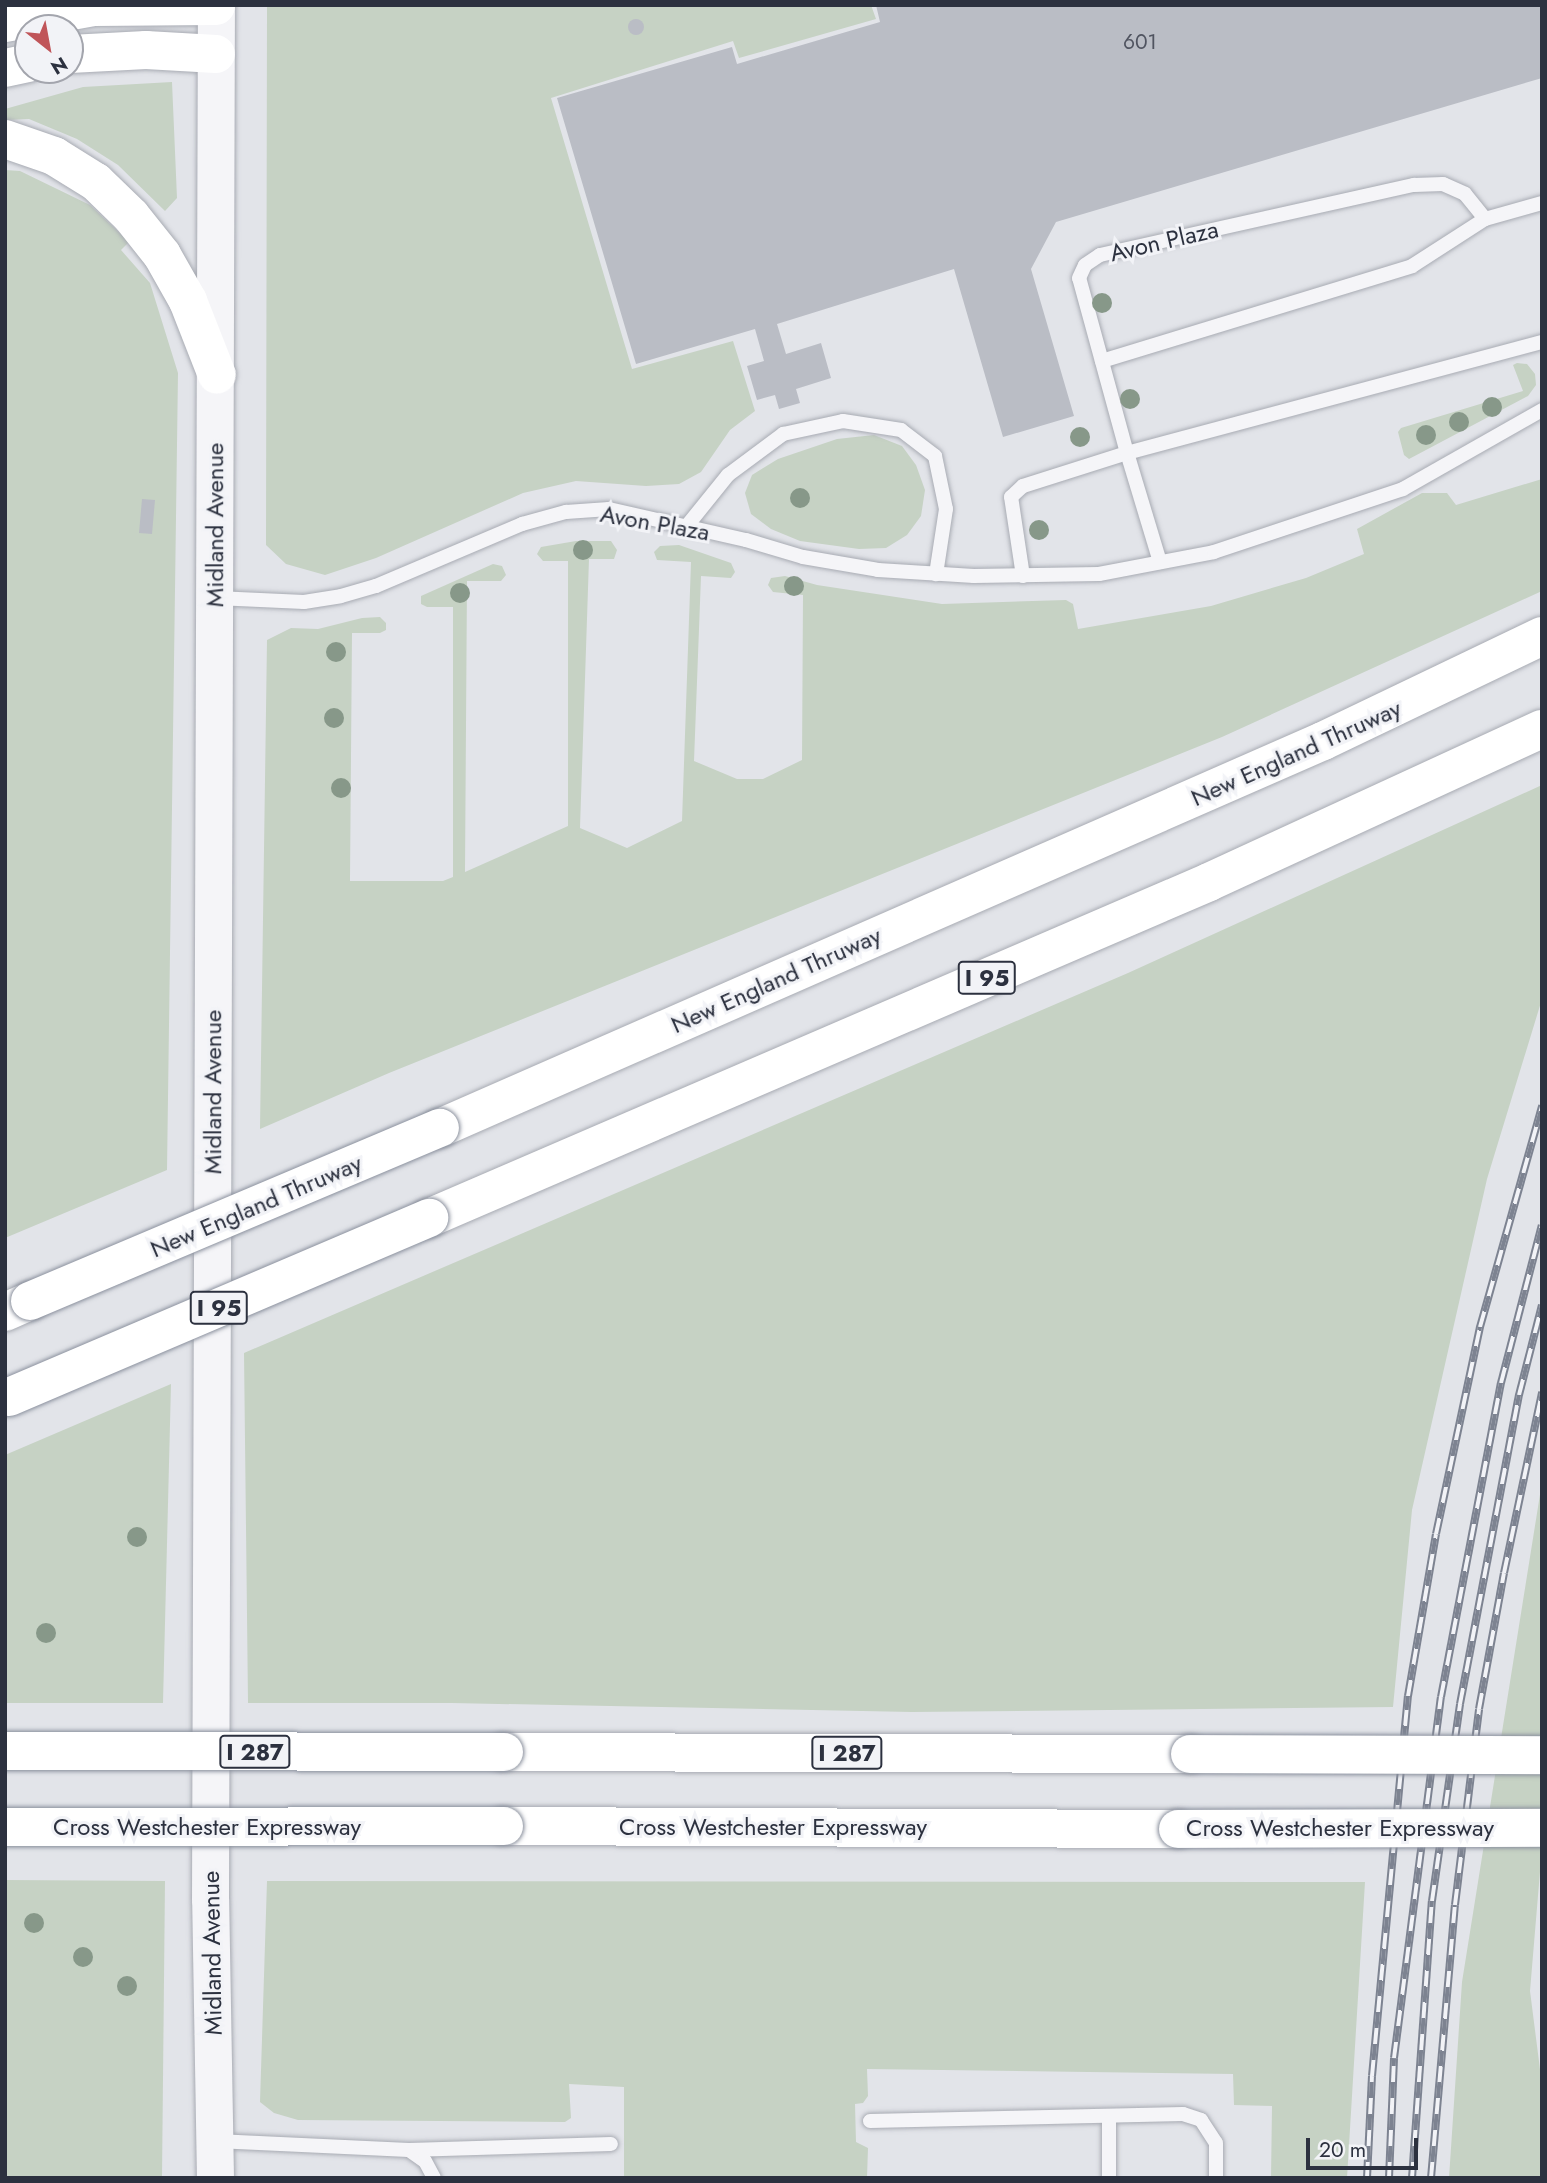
<!DOCTYPE html>
<style>
body{margin:0}
#map{position:relative;width:1547px;height:2183px;overflow:hidden;background:#e2e4e9;font-family:Jost,sans-serif}
div>[style]{position:absolute}
[style*='--x']{left:calc(var(--x)*1px);top:calc(var(--y)*1px);width:calc(var(--w)*1px);rotate:calc(var(--a)*1deg)}
.green>*{inset:0;background:#c6d2c4}
.building>*{inset:0;background:#babdc5}
.round{border-radius:50%}
.roads{filter:drop-shadow(0 0 2px #a8abb3) drop-shadow(0 0 2px #a8abb3)}
.service>*{height:14px;margin:-7px;padding:0 7px;transform-origin:7px;border-radius:7px;background:#f5f5f8}
.tertiary>*{height:37px;margin:-18.5px;padding:0 18.5px;transform-origin:18.5px;border-radius:18.5px;background:#f5f5f8}
.motorway>*{height:38px;margin:-19px;padding:0 19px;transform-origin:19px;border-radius:19px;background:#fff}
.rail>*{height:8px;margin-top:-4px;transform-origin:0;background:repeating-linear-gradient(90deg,#f2f3f7 0 16px,#7d8391 0 32px);box-sizing:border-box;border-block:2px solid #7d8391}
.bridges{filter:drop-shadow(0 0 2px #8b919e) drop-shadow(0 0 2px #8b919e)}
.motorway-bridge>*{height:38px;margin:-19px;padding:0 19px;transform-origin:19px;border-radius:19px;background:#fff}
.trees>*{width:20px;height:20px;margin:-10px;border-radius:50%;background:#879889}
span{translate:-50% -50%;white-space:nowrap;text-align:center;line-height:1.15;-webkit-text-stroke:6px #f2f3f7;paint-order:stroke}
.number-label{font-size:21px;color:#505460}
.number-label span{-webkit-text-stroke-width:0}
.shield-label span{padding:2px 5px;background:#f2f3f7;border:2px solid;border-radius:5px;-webkit-text-stroke-width:0}
.shield-label{font-size:23px;color:#2c313f;font-weight:700}
.street-label{font-size:24px;color:#2c313f}
.frame{position:absolute;inset:0;border:7px solid #2c313f;pointer-events:none}
.north{position:absolute;left:14px;top:14px;width:70px;height:70px;box-sizing:border-box;background:#f2f3f7;border:2px solid #a3a5ad;border-radius:50%;rotate:149deg;font-size:19px;font-weight:700;line-height:28px;text-align:center;color:#2c313f}
.north::after{content:'';display:block;margin:auto;width:24px;height:32px;background:#c05559;clip-path:polygon(50% 0,100% 100%,50% 72%,0 100%)}
.scale{position:absolute;left:1306px;top:2138px;width:112px;height:32px;box-sizing:border-box;border:4px solid #2c313f;border-top:0;padding-left:9px;font-size:21px;line-height:24px;white-space:nowrap;color:#2c313f;-webkit-text-stroke:5px #f2f3f7;paint-order:stroke}
</style>
<div id="map">
<div class="green">
<div style="clip-path:polygon(267px 5px,871px 5px,876px 19px,739px 58px,733px 41px,551px 98px,632px 369px,733px 341px,755px 411px,730px 430px,701px 472px,679px 484px,646px 486px,576px 481px,523px 493px,376px 558px,325px 575px,286px 564px,266px 545px)"></div>
<div style="clip-path:polygon(172px 82px,177px 198px,165px 211px,118px 165px,77px 139px,29px 119px,5px 120px,5px 109px,83px 87px)"></div>
<div style="clip-path:polygon(5px 170px,20px 171px,90px 205px,129px 242px,121px 250px,150px 283px,178px 373px,167px 1170px,5px 1238px)"></div>
<div style="clip-path:polygon(1517px 363px,1527px 364px,1535px 374px,1536px 385px,1528px 396px,1409px 459px,1404px 455px,1398px 432px,1401px 428px,1523px 391px,1513px 365px)"></div>
<div style="clip-path:polygon(874px 435px,902px 446px,916px 465px,925px 490px,921px 516px,907px 535px,886px 548px,859px 549px,800px 541px,771px 529px,751px 514px,745px 493px,752px 475px,778px 459px,837px 439px)"></div>
<div style="clip-path:polygon(1542px 479px,1542px 591px,1222px 737px,389px 1073px,260px 1129px,267px 640px,291px 628px,318px 629px,362px 618px,380px 617px,386px 623px,386px 630px,380px 633px,352px 633px,350px 881px,443px 881px,453px 877px,453px 607px,427px 607px,421px 604px,421px 596px,493px 564px,502px 566px,506px 575px,501px 581px,467px 581px,465px 872px,568px 826px,568px 561px,543px 561px,537px 554px,541px 547px,576px 541px,611px 541px,617px 550px,614px 559px,589px 559px,580px 828px,627px 848px,682px 821px,691px 562px,657px 560px,654px 552px,660px 546px,679px 545px,731px 563px,735px 572px,731px 578px,701px 576px,694px 761px,737px 779px,763px 779px,802px 760px,803px 595px,773px 592px,768px 585px,771px 578px,785px 576px,817px 585px,942px 604px,1066px 600px,1073px 604px,1078px 629px,1211px 606px,1306px 578px,1364px 554px,1357px 529px,1422px 493px,1447px 493px,1456px 505px)"></div>
<div style="clip-path:polygon(1542px 785px,1542px 999px,1487px 1179px,1412px 1510px,1393px 1707px,912px 1712px,452px 1703px,248px 1703px,244px 1353px,1128px 973px)"></div>
<div style="clip-path:polygon(171px 1384px,163px 1703px,5px 1703px,5px 1455px)"></div>
<div style="clip-path:polygon(1542px 1482px,1542px 1848px,1530px 1991px,1542px 2085px,1542px 2178px,1449px 2178px,1462px 1982px)"></div>
<div style="clip-path:polygon(5px 1880px,165px 1881px,162px 2178px,5px 2178px)"></div>
<div style="clip-path:polygon(267px 1881px,1365px 1882px,1347px 2178px,1271px 2178px,1272px 2106px,1234px 2105px,1233px 2074px,867px 2069px,868px 2096px,863px 2103px,855px 2104px,856px 2142px,868px 2148px,867px 2178px,624px 2178px,624px 2087px,569px 2084px,571px 2118px,565px 2122px,298px 2120px,274px 2113px,260px 2102px)"></div>
</div>
<div class="building">
<div style="clip-path:polygon(876px 5px,1542px 5px,1542px 78px,1056px 222px,1031px 269px,1074px 416px,1003px 437px,954px 269px,777px 324px,786px 354px,821px 343px,831px 378px,796px 389px,800px 403px,779px 409px,775px 395px,757px 400px,747px 366px,764px 361px,755px 329px,636px 364px,557px 98px,732px 47px,737px 64px,880px 22px)"></div>
<div class="round" style="left:628px;top:19px;width:16px;height:16px"></div>
<div style="clip-path:polygon(142px 499px,155px 500px,152px 534px,139px 533px)"></div>
</div>
<div class="roads">
<div class="service">
<div style="--x:1102;--y:361;--w:324;--a:-17"></div>
<div style="--x:1412;--y:266;--w:87;--a:-32.8"></div>
<div style="--x:1485;--y:219;--w:59;--a:-15.7"></div>
<div style="--x:686;--y:527;--w:67;--a:-51.1"></div>
<div style="--x:728;--y:475;--w:69;--a:-36.7"></div>
<div style="--x:783;--y:434;--w:61;--a:-12.2"></div>
<div style="--x:843;--y:421;--w:59;--a:8.8"></div>
<div style="--x:901;--y:430;--w:43;--a:37.4"></div>
<div style="--x:935;--y:456;--w:54;--a:78.3"></div>
<div style="--x:946;--y:509;--w:66;--a:98.7"></div>
<div style="--x:1160;--y:562;--w:114;--a:-106.8"></div>
<div style="--x:1127;--y:453;--w:430;--a:-15"></div>
<div style="--x:1023;--y:576;--w:80;--a:-98.6"></div>
<div style="--x:1011;--y:497;--w:16;--a:-43"></div>
<div style="--x:1023;--y:486;--w:109;--a:-17.6"></div>
<div style="--x:1127;--y:453;--w:181;--a:-105.3"></div>
<div style="--x:1079;--y:278;--w:14;--a:-65"></div>
<div style="--x:1085;--y:265;--w:18;--a:-34"></div>
<div style="--x:1100;--y:255;--w:322;--a:-12.6"></div>
<div style="--x:1414;--y:185;--w:29;--a:-2"></div>
<div style="--x:1443;--y:184;--w:24;--a:24"></div>
<div style="--x:1465;--y:194;--w:32;--a:51"></div>
<div style="--x:216;--y:598;--w:88;--a:2.6"></div>
<div style="--x:304;--y:602;--w:37;--a:-9"></div>
<div style="--x:341;--y:596;--w:36;--a:-16"></div>
<div style="--x:376;--y:586;--w:159;--a:-23"></div>
<div style="--x:522;--y:524;--w:46;--a:-15.3"></div>
<div style="--x:566;--y:512;--w:43;--a:-4"></div>
<div style="--x:609;--y:509;--w:140;--a:12.8"></div>
<div style="--x:746;--y:540;--w:59;--a:16.6"></div>
<div style="--x:803;--y:557;--w:76;--a:9.8"></div>
<div style="--x:878;--y:570;--w:96;--a:3.6"></div>
<div style="--x:974;--y:576;--w:125;--a:-0.9"></div>
<div style="--x:1099;--y:574;--w:117;--a:-10.8"></div>
<div style="--x:1214;--y:552;--w:199;--a:-18.4"></div>
<div style="--x:1403;--y:489;--w:160;--a:-29.6"></div>
<div style="--x:870;--y:2121;--w:313;--a:-1.3"></div>
<div style="--x:1183;--y:2114;--w:19;--a:18"></div>
<div style="--x:1201;--y:2120;--w:27;--a:57"></div>
<div style="--x:1216;--y:2143;--w:35;--a:90"></div>
<div style="--x:216;--y:2141;--w:193;--a:2.7"></div>
<div style="--x:409;--y:2150;--w:19;--a:35"></div>
<div style="--x:425;--y:2161;--w:19;--a:62"></div>
<div style="--x:409;--y:2150;--w:202;--a:-1.7"></div>
<div style="--x:1109;--y:2178;--w:60;--a:-90"></div>
</div>
<div class="tertiary">
<div style="--x:215;--y:2178;--w:279;--a:-91"></div>
<div style="--x:210;--y:1899;--w:1894;--a:-89.82"></div>
</div>
<div class="motorway">
<div style="--x:5;--y:23;--w:90;--a:-10.2"></div>
<div style="--x:94;--y:7;--w:122;--a:-0.5"></div>
<div style="--x:70;--y:54;--w:76;--a:-3"></div>
<div style="--x:146;--y:50;--w:70;--a:3.3"></div>
<div style="--x:5;--y:68;--w:24;--a:-12"></div>
<div style="--x:5;--y:139;--w:52;--a:19.1"></div>
<div style="--x:54;--y:156;--w:49;--a:31.8"></div>
<div style="--x:96;--y:182;--w:49;--a:44.2"></div>
<div style="--x:131;--y:216;--w:50;--a:51.5"></div>
<div style="--x:162;--y:255;--w:53;--a:60.5"></div>
<div style="--x:188;--y:301;--w:79;--a:68.6"></div>
<div style="--x:440;--y:1128;--w:964;--a:-23.67"></div>
<div style="--x:1323;--y:741;--w:243;--a:-25.6"></div>
<div style="--x:429;--y:1218;--w:849;--a:-23.3"></div>
<div style="--x:1209;--y:882;--w:366;--a:-24.7"></div>
<div style="--x:5;--y:1312;--w:27;--a:-24"></div>
<div style="--x:504;--y:1752;--w:686;--a:0.17"></div>
<div style="--x:504;--y:1826;--w:674;--a:0.26"></div>
</div>
</div>
<div class="rail">
<div style="--x:1367;--y:2178;--w:102;--a:-87.2"></div>
<div style="--x:1372;--y:2076;--w:382;--a:-84.6"></div>
<div style="--x:1408;--y:1696;--w:164;--a:-80.2"></div>
<div style="--x:1436;--y:1534;--w:212;--a:-78"></div>
<div style="--x:1480;--y:1327;--w:230;--a:-74.3"></div>
<div style="--x:1389;--y:2178;--w:120;--a:-87.6"></div>
<div style="--x:1394;--y:2058;--w:364;--a:-82.6"></div>
<div style="--x:1441;--y:1697;--w:320;--a:-79.2"></div>
<div style="--x:1501;--y:1383;--w:163;--a:-75.5"></div>
<div style="--x:1412;--y:2178;--w:278;--a:-85.9"></div>
<div style="--x:1432;--y:1901;--w:199;--a:-81.9"></div>
<div style="--x:1460;--y:1704;--w:315;--a:-79.2"></div>
<div style="--x:1519;--y:1395;--w:93;--a:-75.7"></div>
<div style="--x:1431;--y:2178;--w:274;--a:-85"></div>
<div style="--x:1455;--y:1905;--w:197;--a:-83"></div>
<div style="--x:1479;--y:1709;--w:138;--a:-79.6"></div>
<div style="--x:1504;--y:1573;--w:185;--a:-78.1"></div>
</div>
<div class="bridges">
<div class="motorway-bridge">
<div style="--x:30;--y:1301;--w:445;--a:-22.9"></div>
<div style="--x:9;--y:1397;--w:457;--a:-23.1"></div>
<div style="--x:5;--y:1751;--w:499;--a:0.1"></div>
<div style="--x:1190;--y:1754;--w:352;--a:0.2"></div>
<div style="--x:5;--y:1827;--w:499;--a:-0.1"></div>
<div style="--x:1178;--y:1829;--w:364;--a:-0.2"></div>
</div>
</div>
<div class="trees">
<div style="left:1102px;top:303px"></div>
<div style="left:1130px;top:399px"></div>
<div style="left:1492px;top:407px"></div>
<div style="left:1459px;top:422px"></div>
<div style="left:1426px;top:435px"></div>
<div style="left:1080px;top:437px"></div>
<div style="left:800px;top:498px"></div>
<div style="left:1039px;top:530px"></div>
<div style="left:583px;top:550px"></div>
<div style="left:794px;top:586px"></div>
<div style="left:460px;top:593px"></div>
<div style="left:336px;top:652px"></div>
<div style="left:334px;top:718px"></div>
<div style="left:341px;top:788px"></div>
<div style="left:137px;top:1537px"></div>
<div style="left:46px;top:1633px"></div>
<div style="left:34px;top:1923px"></div>
<div style="left:83px;top:1957px"></div>
<div style="left:127px;top:1986px"></div>
</div>
<div class="number-label">
<span style="left:1140px;top:42px">601</span>
</div>
<div class="shield-label">
<span style="left:987px;top:978px">I 95</span>
<span style="left:219px;top:1308px">I 95</span>
<span style="left:255px;top:1752px">I 287</span>
<span style="left:847px;top:1753px">I 287</span>
</div>
<div class="street-label">
<span style="left:1164px;top:241px;rotate:-13deg">Avon Plaza</span>
<span style="left:655px;top:523px;rotate:10deg">Avon Plaza</span>
<span style="left:215px;top:525px;rotate:-90deg">Midland Avenue</span>
<span style="left:1296px;top:753px;rotate:-24deg">New England Thruway</span>
<span style="left:776px;top:980px;rotate:-24deg">New England Thruway</span>
<span style="left:213px;top:1092px;rotate:-90deg">Midland Avenue</span>
<span style="left:256px;top:1206px;rotate:-23deg">New England Thruway</span>
<span style="left:207px;top:1827px">Cross Westchester Expressway</span>
<span style="left:773px;top:1827px">Cross Westchester Expressway</span>
<span style="left:1340px;top:1828px">Cross Westchester Expressway</span>
<span style="left:212px;top:1953px;rotate:-91deg">Midland Avenue</span>
</div>
<div class="frame"></div>
<div class="north">N</div>
<div class="scale">20 m</div>
</div>
